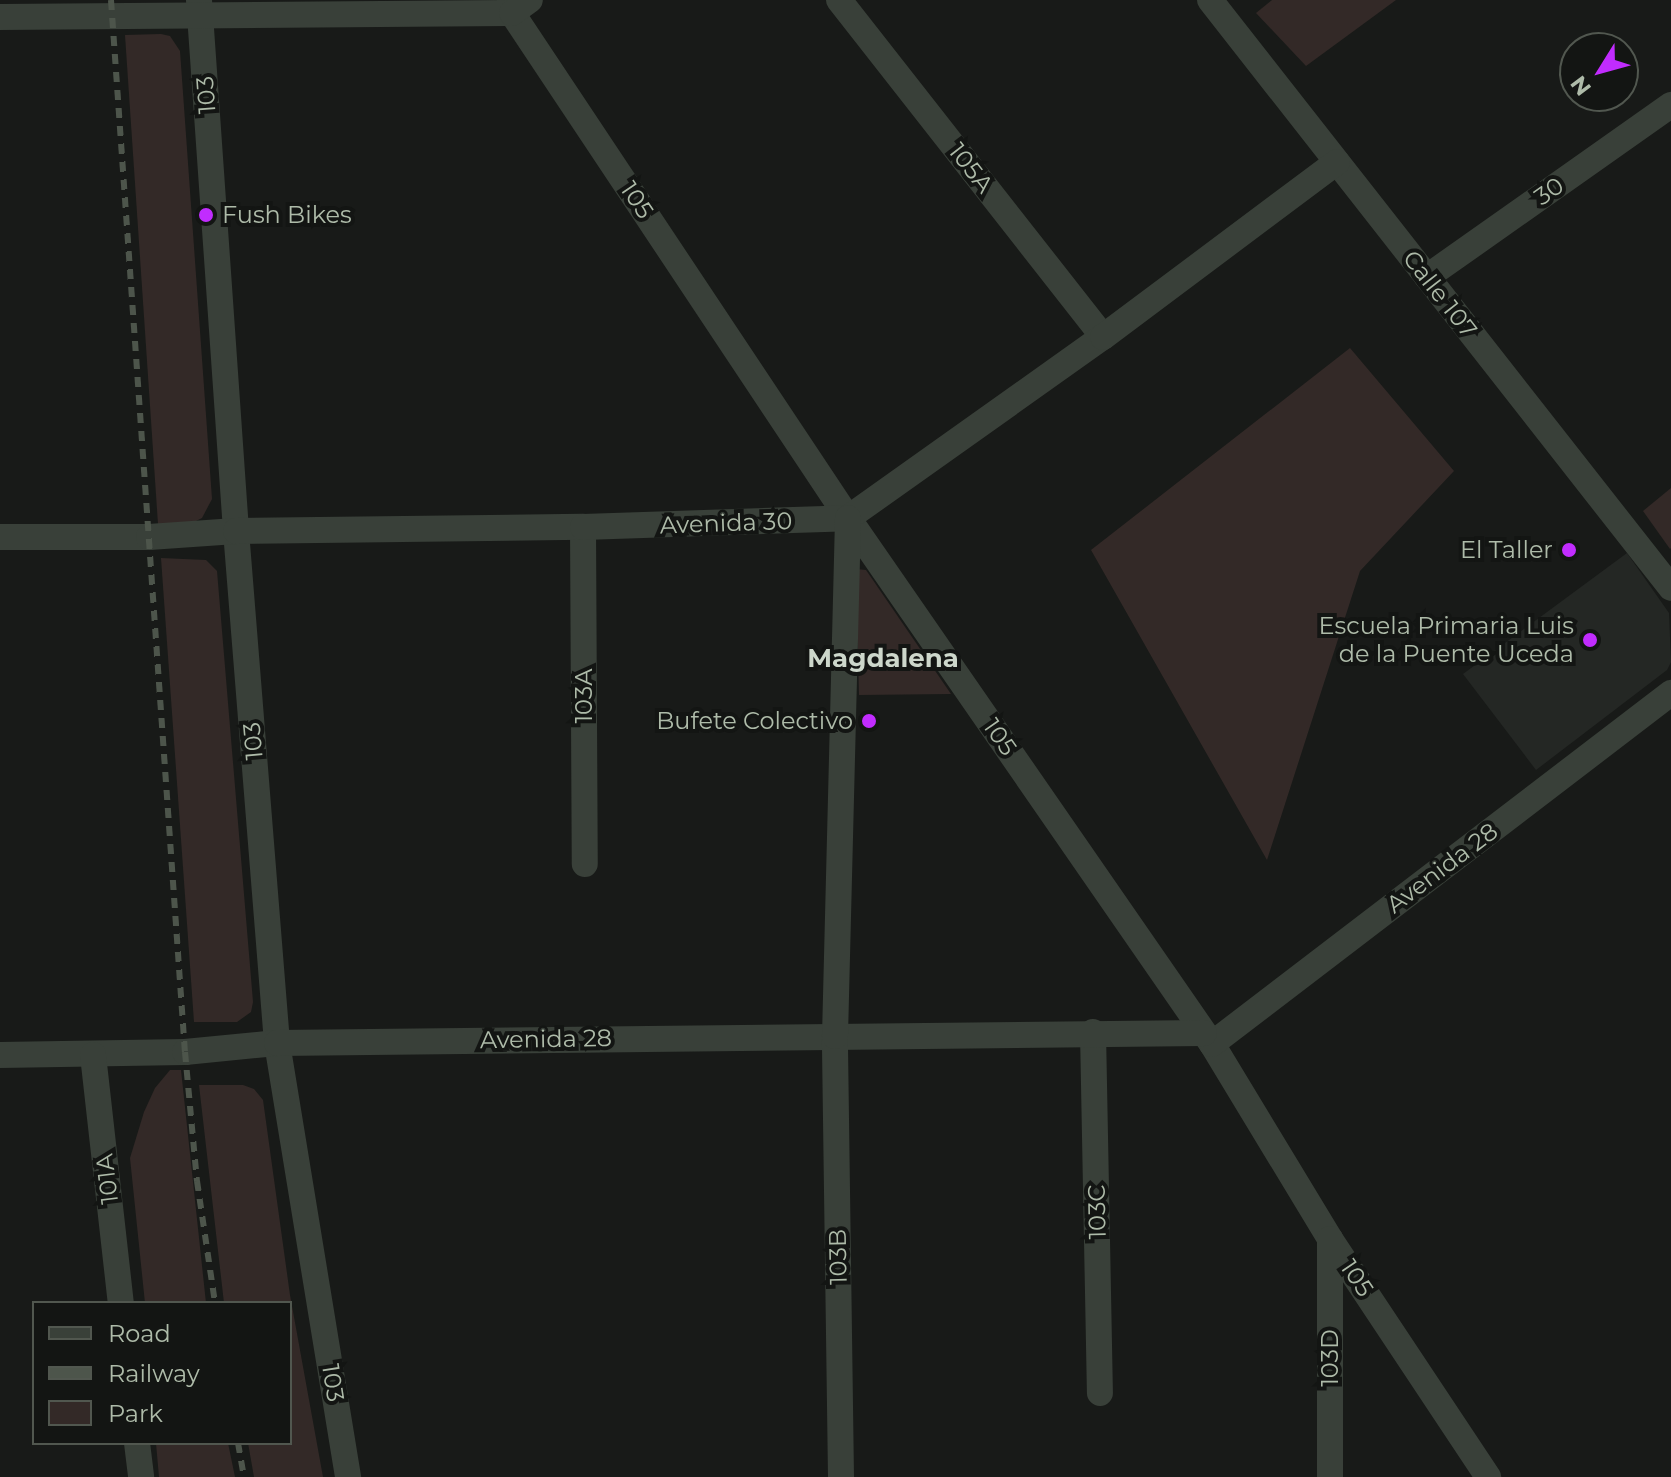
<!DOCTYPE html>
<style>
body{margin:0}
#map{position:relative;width:1671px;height:1477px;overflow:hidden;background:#181a18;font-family:Montserrat,sans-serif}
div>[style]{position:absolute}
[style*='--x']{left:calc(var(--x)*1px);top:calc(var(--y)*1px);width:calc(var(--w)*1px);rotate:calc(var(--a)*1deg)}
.built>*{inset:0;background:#242724}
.green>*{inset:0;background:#332927}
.street>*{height:26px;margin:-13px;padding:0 13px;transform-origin:13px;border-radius:13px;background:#394039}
.rail>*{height:6px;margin-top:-3px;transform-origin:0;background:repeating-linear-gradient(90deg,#4d554b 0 10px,transparent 0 18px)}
.dots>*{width:22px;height:22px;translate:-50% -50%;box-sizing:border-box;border:4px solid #131513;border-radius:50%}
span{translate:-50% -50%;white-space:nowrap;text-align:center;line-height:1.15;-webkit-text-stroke:8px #131513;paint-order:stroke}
.street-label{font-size:24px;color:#aebba9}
.poi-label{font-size:24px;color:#aebba9}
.left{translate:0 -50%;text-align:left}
.right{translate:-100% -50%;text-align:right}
.neighbourhood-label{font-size:26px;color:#cdd7cb;font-weight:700}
.legend{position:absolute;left:32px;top:1301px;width:260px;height:144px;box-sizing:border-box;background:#131513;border:2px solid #51574f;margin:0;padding:10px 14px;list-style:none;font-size:24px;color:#aebba9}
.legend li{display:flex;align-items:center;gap:16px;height:40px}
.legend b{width:40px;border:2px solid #51574f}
.north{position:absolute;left:1559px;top:32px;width:80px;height:80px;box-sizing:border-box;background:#131513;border:2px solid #51574f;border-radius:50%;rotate:233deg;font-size:22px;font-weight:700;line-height:32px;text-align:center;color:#aebba9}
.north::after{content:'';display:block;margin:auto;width:28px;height:36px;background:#c12cfe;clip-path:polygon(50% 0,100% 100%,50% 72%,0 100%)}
</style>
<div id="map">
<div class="built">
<div style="clip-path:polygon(1627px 553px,1669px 613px,1671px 662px,1667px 670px,1536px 770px,1463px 674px)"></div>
</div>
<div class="green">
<div style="clip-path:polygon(1272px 0,1396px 0,1306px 66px,1256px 13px)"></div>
<div style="clip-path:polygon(161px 34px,170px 36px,180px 51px,212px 499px,202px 518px,192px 523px,158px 524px,125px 35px)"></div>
<div style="clip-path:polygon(1350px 348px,1454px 471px,1360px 571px,1267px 860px,1091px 550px)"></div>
<div style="clip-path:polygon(1671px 488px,1671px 548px,1670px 549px,1643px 511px)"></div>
<div style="clip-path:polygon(161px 558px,206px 560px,217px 571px,253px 1002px,251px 1012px,237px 1022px,194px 1022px)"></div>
<div style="clip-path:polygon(856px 569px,866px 570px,951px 694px,859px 695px)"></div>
<div style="clip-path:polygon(170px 1070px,181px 1070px,206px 1303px,145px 1303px,130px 1158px,144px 1112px,155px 1088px)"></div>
<div style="clip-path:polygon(199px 1085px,243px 1085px,254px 1089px,263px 1100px,290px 1295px,323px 1477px,254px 1477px,248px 1443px,290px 1443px,290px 1303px,224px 1303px)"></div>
<div style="clip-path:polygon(156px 1443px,228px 1443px,235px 1477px,159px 1477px)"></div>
</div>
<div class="street">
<div style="--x:199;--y:0;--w:532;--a:86.01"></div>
<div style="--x:236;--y:531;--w:514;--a:85.42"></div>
<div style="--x:277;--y:1043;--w:440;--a:80.7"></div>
<div style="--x:510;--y:0;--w:13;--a:81"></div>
<div style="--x:512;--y:13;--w:607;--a:56.36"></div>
<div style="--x:848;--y:518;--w:640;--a:55.32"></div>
<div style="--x:1212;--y:1044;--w:228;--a:58.8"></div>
<div style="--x:1330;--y:1239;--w:286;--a:56.4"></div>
<div style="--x:839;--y:0;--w:428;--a:51.9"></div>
<div style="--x:1210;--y:0;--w:747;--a:51.9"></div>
<div style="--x:0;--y:17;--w:512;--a:-0.45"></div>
<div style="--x:512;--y:13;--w:22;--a:-36"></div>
<div style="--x:1427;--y:277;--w:299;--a:-35.2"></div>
<div style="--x:583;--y:527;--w:337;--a:89.7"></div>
<div style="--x:0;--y:537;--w:149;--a:0"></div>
<div style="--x:149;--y:537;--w:87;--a:-3.9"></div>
<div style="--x:236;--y:531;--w:347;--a:-0.7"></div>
<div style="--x:583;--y:527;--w:265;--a:-1.9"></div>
<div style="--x:848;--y:518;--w:313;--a:-35.4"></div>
<div style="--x:1103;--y:337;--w:292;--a:-36.8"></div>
<div style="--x:1093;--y:1032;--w:361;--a:88.9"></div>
<div style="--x:1212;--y:1044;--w:578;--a:-37.41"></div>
<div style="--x:0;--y:1055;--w:185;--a:-0.9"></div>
<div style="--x:185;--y:1052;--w:92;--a:-5.6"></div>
<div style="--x:277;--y:1043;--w:927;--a:-0.62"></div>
<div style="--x:93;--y:1055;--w:250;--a:83.6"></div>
<div style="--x:137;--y:1443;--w:34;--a:83"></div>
<div style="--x:841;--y:1477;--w:441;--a:-90.8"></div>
<div style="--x:835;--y:1036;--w:518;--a:-88.56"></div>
<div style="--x:1330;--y:1477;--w:238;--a:-90"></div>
</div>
<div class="rail">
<div style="--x:111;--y:0;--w:1055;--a:85.98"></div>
<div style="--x:185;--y:1052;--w:130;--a:84.7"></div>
<div style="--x:197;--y:1181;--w:123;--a:81.6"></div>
<div style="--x:238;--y:1443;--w:35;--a:80"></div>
</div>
<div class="dots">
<div style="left:206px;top:215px;background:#c12cfe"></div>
<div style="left:1569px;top:550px;background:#c12cfe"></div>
<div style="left:1590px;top:640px;background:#c12cfe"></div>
<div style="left:869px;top:721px;background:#c12cfe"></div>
</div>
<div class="street-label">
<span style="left:206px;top:95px;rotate:-94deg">103</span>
<span style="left:971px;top:168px;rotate:52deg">105A</span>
<span style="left:1549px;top:191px;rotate:-35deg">30</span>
<span style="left:637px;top:200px;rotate:56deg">105</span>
<span style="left:1440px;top:294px;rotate:52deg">Calle 107</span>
<span style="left:726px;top:523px;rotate:-2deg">Avenida 30</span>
<span style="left:584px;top:696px;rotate:-90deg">103A</span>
<span style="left:1000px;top:737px;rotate:55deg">105</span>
<span style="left:253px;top:741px;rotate:-95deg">103</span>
<span style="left:1442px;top:868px;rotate:-37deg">Avenida 28</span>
<span style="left:546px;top:1039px;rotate:-1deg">Avenida 28</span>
<span style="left:107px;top:1179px;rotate:-97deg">101A</span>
<span style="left:1097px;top:1212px;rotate:-91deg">103C</span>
<span style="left:838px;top:1257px;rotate:-91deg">103B</span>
<span style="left:1357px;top:1278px;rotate:56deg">105</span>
<span style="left:1330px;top:1358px;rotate:-90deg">103D</span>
<span style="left:333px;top:1383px;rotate:81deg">103</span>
</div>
<div class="poi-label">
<span class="left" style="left:222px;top:215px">Fush Bikes</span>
<span class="right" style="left:1553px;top:550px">El Taller</span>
<span class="right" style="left:1574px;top:640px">Escuela Primaria Luis<br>de la Puente Uceda</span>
<span class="right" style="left:853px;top:721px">Bufete Colectivo</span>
</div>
<div class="neighbourhood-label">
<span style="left:883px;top:659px">Magdalena</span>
</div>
<ul class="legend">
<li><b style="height:10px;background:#394039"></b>Road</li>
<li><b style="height:10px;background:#4d554b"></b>Railway</li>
<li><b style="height:22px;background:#332927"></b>Park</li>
</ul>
<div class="north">N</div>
</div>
